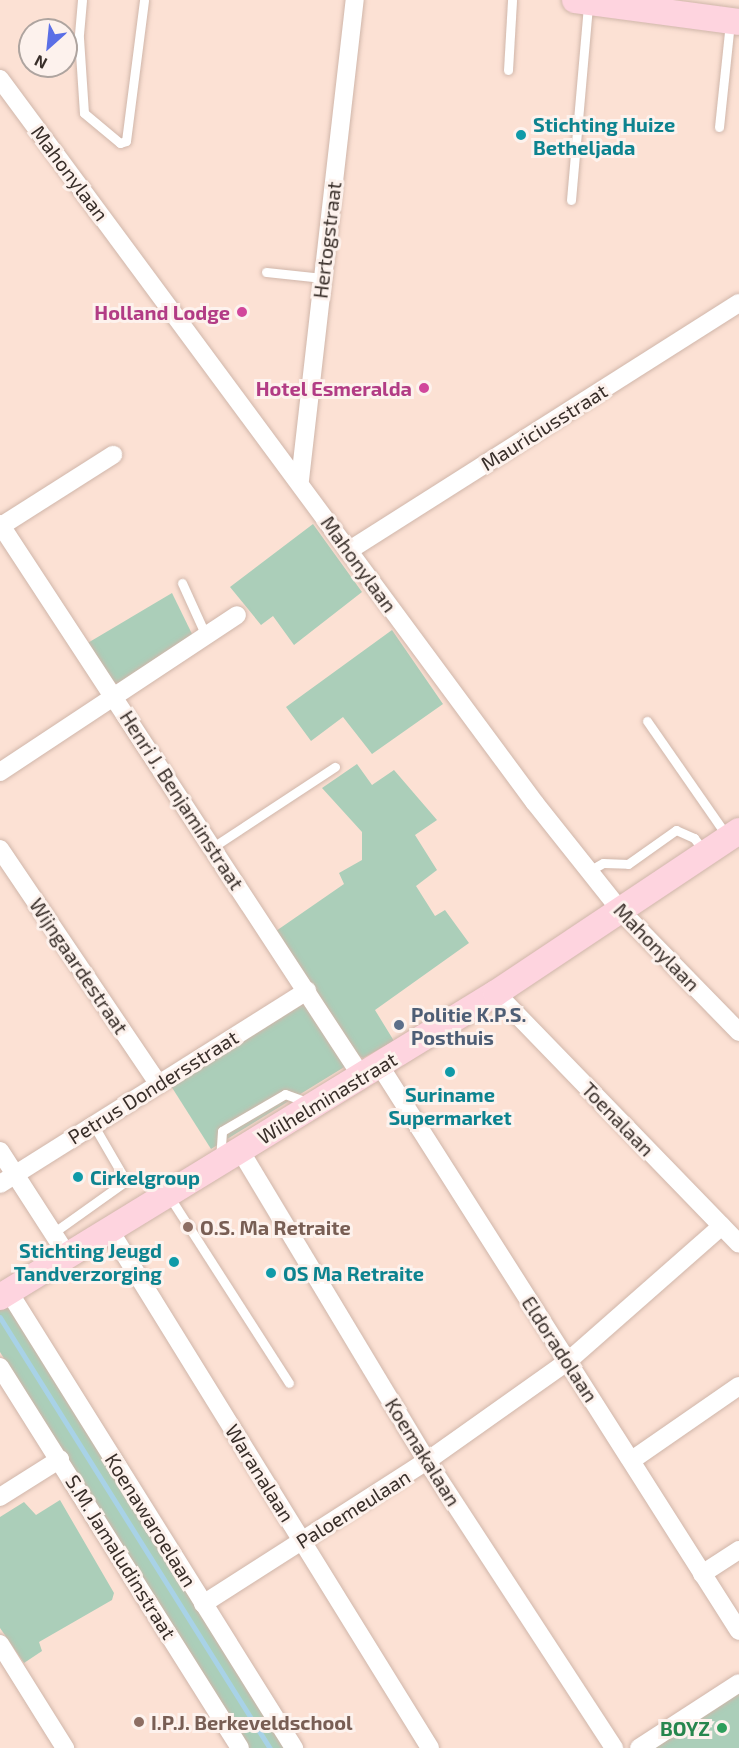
<!DOCTYPE html>
<style>
body{margin:0}
#map{position:relative;width:739px;height:1748px;overflow:hidden;background:#fce1d4;font-family:"Exo 2",sans-serif}
div>[style]{position:absolute}
[style*='--x']{left:calc(var(--x)*1px);top:calc(var(--y)*1px);width:calc(var(--w)*1px);rotate:calc(var(--a)*1deg)}
.green>*{inset:0;background:#abceb9}
.stream>*{height:4.5px;margin:-2.25px;padding:0 2.25px;transform-origin:2.25px;border-radius:2.25px;background:#a8d2e7}
.roads{filter:drop-shadow(0 0 2px #d0b6aa) drop-shadow(0 0 2px #d0b6aa)}
.lane>*{height:9px;margin:-4.5px;padding:0 4.5px;transform-origin:4.5px;border-radius:4.5px;background:#fff}
.street>*{height:18px;margin:-9px;padding:0 9px;transform-origin:9px;border-radius:9px;background:#fff}
.secondary>*{height:26px;margin:-13px;padding:0 13px;transform-origin:13px;border-radius:13px;background:#fed4df}
.dots>*{width:16px;height:16px;translate:-50% -50%;box-sizing:border-box;border:3px solid #fdf2ed;border-radius:50%}
span{translate:-50% -50%;white-space:nowrap;text-align:center;line-height:1.15;-webkit-text-stroke:6px #fdf2ed;paint-order:stroke}
.culture-label{font-size:20px;color:#0d838f;font-weight:700}
.left{translate:0 -50%;text-align:left}
.right{translate:-100% -50%;text-align:right}
.street-label{font-size:20px;color:#382e29}
.hotel-label{font-size:20px;color:#b23c85;font-weight:700}
.service-label{font-size:20px;color:#4e5e75;font-weight:700}
.education-label{font-size:20px;color:#785e54;font-weight:700}
.leisure-label{font-size:20px;color:#27864d;font-weight:700}
.north{position:absolute;left:18px;top:18px;width:60px;height:60px;box-sizing:border-box;background:#fdf2ed;border:2px solid #aea49f;border-radius:50%;rotate:207deg;font-size:16px;font-weight:700;line-height:24px;text-align:center;color:#382e29}
.north::after{content:'';display:block;margin:auto;width:21px;height:27px;background:#5b6fe6;clip-path:polygon(50% 0,100% 100%,50% 72%,0 100%)}
</style>
<div id="map">
<div class="green">
<div style="clip-path:polygon(313px 524px,362px 592px,294px 645px,273px 616px,261px 625px,230px 587px)"></div>
<div style="clip-path:polygon(172px 593px,194px 638px,123px 685px,116px 684px,105px 675px,86px 644px)"></div>
<div style="clip-path:polygon(392px 630px,443px 704px,372px 754px,343px 717px,311px 741px,286px 707px)"></div>
<div style="clip-path:polygon(357px 764px,372px 785px,394px 770px,437px 820px,415px 835px,437px 870px,416px 886px,435px 916px,445px 910px,469px 943px,375px 1010px,394px 1041px,363px 1058px,355px 1054px,276px 931px,344px 884px,339px 873px,362px 860px,362px 832px,322px 788px)"></div>
<div style="clip-path:polygon(306px 1002px,346px 1066px,211px 1149px,171px 1086px)"></div>
<div style="clip-path:polygon(10px 1307px,285px 1748px,249px 1748px,0 1352px,0 1308px)"></div>
<div style="clip-path:polygon(60px 1500px,114px 1593px,112px 1600px,39px 1642px,42px 1651px,24px 1663px,0 1628px,0 1517px,24px 1502px,36px 1515px)"></div>
<div style="clip-path:polygon(739px 1688px,739px 1748px,648px 1748px)"></div>
</div>
<div class="stream">
<div style="--x:0;--y:1317;--w:509;--a:57.93"></div>
</div>
<div class="roads">
<div class="lane">
<div style="--x:82;--y:0;--w:38;--a:95"></div>
<div style="--x:79;--y:38;--w:75;--a:86.2"></div>
<div style="--x:84;--y:113;--w:47;--a:39.8"></div>
<div style="--x:120;--y:143;--w:6;--a:-18"></div>
<div style="--x:126;--y:141;--w:142;--a:-82.7"></div>
<div style="--x:508;--y:70;--w:70;--a:-86.7"></div>
<div style="--x:719;--y:127;--w:105;--a:-84"></div>
<div style="--x:571;--y:200;--w:196;--a:-85"></div>
<div style="--x:266;--y:272;--w:57;--a:6"></div>
<div style="--x:182;--y:583;--w:58;--a:65.6"></div>
<div style="--x:647;--y:721;--w:140;--a:55.2"></div>
<div style="--x:213;--y:847;--w:146;--a:-33.3"></div>
<div style="--x:589;--y:871;--w:16;--a:-30"></div>
<div style="--x:603;--y:863;--w:25;--a:2"></div>
<div style="--x:628;--y:864;--w:59;--a:-35.3"></div>
<div style="--x:676;--y:830;--w:20;--a:24"></div>
<div style="--x:694;--y:838;--w:18;--a:52"></div>
<div style="--x:220;--y:1160;--w:29;--a:-86"></div>
<div style="--x:222;--y:1131;--w:73;--a:-30.4"></div>
<div style="--x:285;--y:1094;--w:27;--a:20"></div>
<div style="--x:169;--y:1196;--w:222;--a:57.3"></div>
<div style="--x:53;--y:1233;--w:90;--a:-35.5"></div>
<div style="--x:126;--y:1181;--w:66;--a:-120.1"></div>
</div>
<div class="street">
<div style="--x:0;--y:79;--w:900;--a:53.54"></div>
<div style="--x:535;--y:803;--w:138;--a:51.5"></div>
<div style="--x:621;--y:911;--w:169;--a:45.7"></div>
<div style="--x:300;--y:480;--w:483;--a:-83.5"></div>
<div style="--x:0;--y:524;--w:661;--a:56.79"></div>
<div style="--x:1;--y:526;--w:133;--a:-32.4"></div>
<div style="--x:348;--y:551;--w:463;--a:-32.4"></div>
<div style="--x:0;--y:772;--w:284;--a:-33.5"></div>
<div style="--x:0;--y:849;--w:282;--a:56"></div>
<div style="--x:496;--y:993;--w:349;--a:45.9"></div>
<div style="--x:380;--y:1066;--w:669;--a:57.57"></div>
<div style="--x:240;--y:1150;--w:363;--a:59"></div>
<div style="--x:427;--y:1461;--w:343;--a:56.9"></div>
<div style="--x:0;--y:1151;--w:124;--a:57.2"></div>
<div style="--x:0;--y:1184;--w:363;--a:-32.2"></div>
<div style="--x:109;--y:1229;--w:610;--a:58.26"></div>
<div style="--x:9;--y:1292;--w:538;--a:57.99"></div>
<div style="--x:0;--y:1367;--w:450;--a:57.8"></div>
<div style="--x:632;--y:1460;--w:130;--a:-34.7"></div>
<div style="--x:0;--y:1497;--w:71;--a:-32.3"></div>
<div style="--x:702;--y:1574;--w:44;--a:-33"></div>
<div style="--x:203;--y:1604;--w:266;--a:-32.6"></div>
<div style="--x:427;--y:1461;--w:171;--a:-35.3"></div>
<div style="--x:567;--y:1362;--w:206;--a:-41.3"></div>
<div style="--x:0;--y:1644;--w:123;--a:58"></div>
<div style="--x:639;--y:1748;--w:119;--a:-33"></div>
</div>
<div class="secondary">
<div style="--x:575;--y:0;--w:165;--a:7.6"></div>
<div style="--x:0;--y:1297;--w:582;--a:-31.5"></div>
<div style="--x:496;--y:993;--w:292;--a:-33.7"></div>
</div>
</div>
<div class="dots">
<div style="left:521px;top:135px;background:#0f9aa8"></div>
<div style="left:242px;top:312px;background:#d1479c"></div>
<div style="left:424px;top:388px;background:#d1479c"></div>
<div style="left:399px;top:1025px;background:#5c6f8a"></div>
<div style="left:450px;top:1072px;background:#0f9aa8"></div>
<div style="left:78px;top:1177px;background:#0f9aa8"></div>
<div style="left:188px;top:1227px;background:#8d6e63"></div>
<div style="left:174px;top:1262px;background:#0f9aa8"></div>
<div style="left:271px;top:1273px;background:#0f9aa8"></div>
<div style="left:139px;top:1722px;background:#8d6e63"></div>
<div style="left:722px;top:1728px;background:#2e9e5b"></div>
</div>
<div class="culture-label">
<span class="left" style="left:533px;top:136px">Stichting Huize<br>Betheljada</span>
<span style="left:450px;top:1106px">Suriname<br>Supermarket</span>
<span class="left" style="left:90px;top:1177px">Cirkelgroup</span>
<span class="right" style="left:162px;top:1262px">Stichting Jeugd<br>Tandverzorging</span>
<span class="left" style="left:283px;top:1273px">OS Ma Retraite</span>
</div>
<div class="street-label">
<span style="left:70px;top:173px;rotate:53deg">Mahonylaan</span>
<span style="left:327px;top:240px;rotate:-83deg">Hertogstraat</span>
<span style="left:544px;top:427px;rotate:-32deg">Mauriciusstraat</span>
<span style="left:359px;top:564px;rotate:54deg">Mahonylaan</span>
<span style="left:182px;top:800px;rotate:57deg">Henri J. Benjaminstraat</span>
<span style="left:657px;top:947px;rotate:46deg">Mahonylaan</span>
<span style="left:79px;top:966px;rotate:56deg">Wijngaardestraat</span>
<span style="left:153px;top:1087px;rotate:-32deg">Petrus Dondersstraat</span>
<span style="left:327px;top:1098px;rotate:-31deg">Wilhelminastraat</span>
<span style="left:618px;top:1119px;rotate:46deg">Toenalaan</span>
<span style="left:560px;top:1349px;rotate:57deg">Eldoradolaan</span>
<span style="left:423px;top:1452px;rotate:58deg">Koemakalaan</span>
<span style="left:260px;top:1473px;rotate:58deg">Waranalaan</span>
<span style="left:353px;top:1509px;rotate:-32deg">Paloemeulaan</span>
<span style="left:151px;top:1520px;rotate:58deg">Koenawaroelaan</span>
<span style="left:121px;top:1557px;rotate:58deg">S.M. Jamaludinstraat</span>
</div>
<div class="hotel-label">
<span class="right" style="left:230px;top:312px">Holland Lodge</span>
<span class="right" style="left:412px;top:388px">Hotel Esmeralda</span>
</div>
<div class="service-label">
<span class="left" style="left:411px;top:1026px">Politie K.P.S.<br>Posthuis</span>
</div>
<div class="education-label">
<span class="left" style="left:200px;top:1227px">O.S. Ma Retraite</span>
<span class="left" style="left:151px;top:1722px">I.P.J. Berkeveldschool</span>
</div>
<div class="leisure-label">
<span class="right" style="left:710px;top:1728px">BOYZ</span>
</div>
<div class="north">N</div>
</div>
